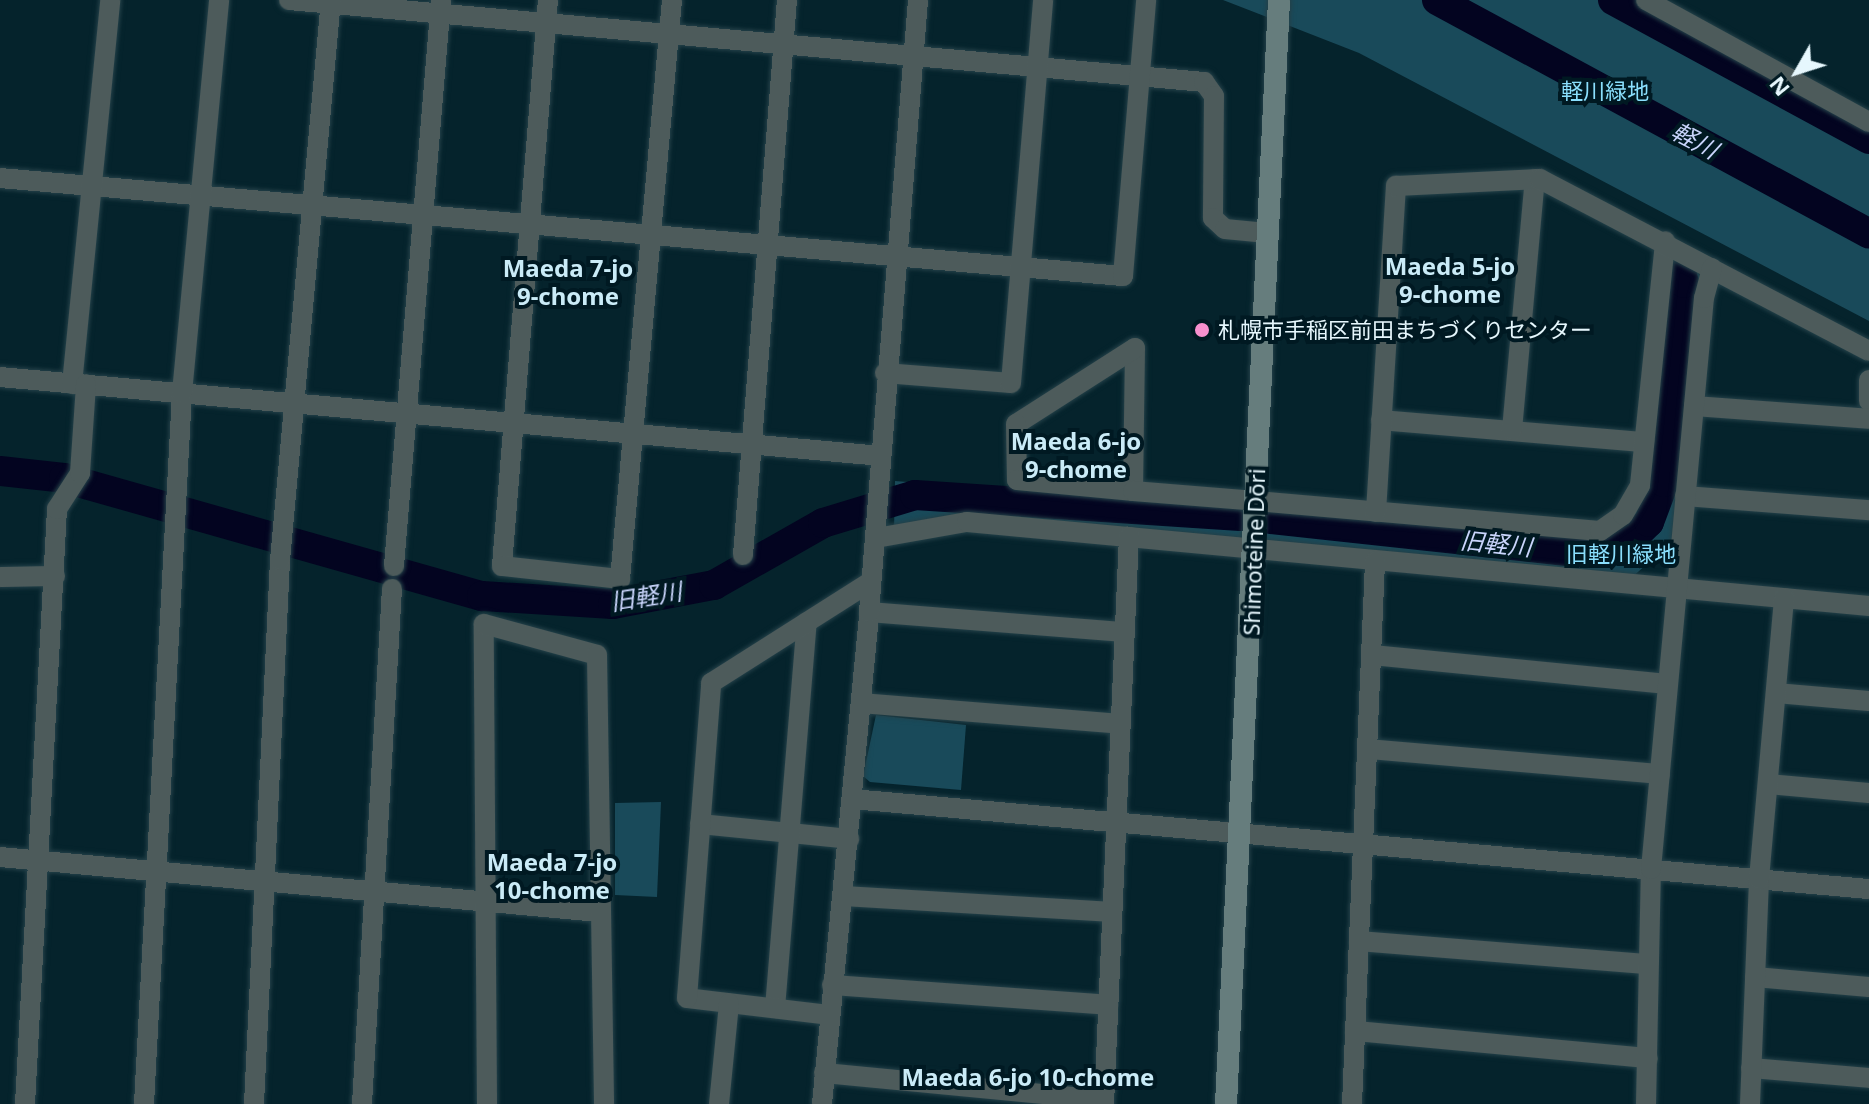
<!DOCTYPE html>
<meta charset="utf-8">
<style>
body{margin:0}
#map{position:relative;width:1869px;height:1104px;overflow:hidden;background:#05232c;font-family:"Noto Sans","Noto Sans JP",sans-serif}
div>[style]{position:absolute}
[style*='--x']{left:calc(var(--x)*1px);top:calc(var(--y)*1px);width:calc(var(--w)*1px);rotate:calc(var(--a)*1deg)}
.green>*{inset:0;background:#194a5a}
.river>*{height:30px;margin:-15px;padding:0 15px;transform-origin:15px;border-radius:15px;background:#030420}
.roads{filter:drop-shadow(0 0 2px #244149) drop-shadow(0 0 2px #244149)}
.minor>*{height:20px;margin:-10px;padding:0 10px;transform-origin:10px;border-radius:10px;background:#4d5b5b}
.secondary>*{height:22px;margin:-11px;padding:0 11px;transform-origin:11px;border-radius:11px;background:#667d7d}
.dots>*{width:22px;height:22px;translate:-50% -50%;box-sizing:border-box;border:4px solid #001922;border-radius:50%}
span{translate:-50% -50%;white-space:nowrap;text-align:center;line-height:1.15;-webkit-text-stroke:8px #001922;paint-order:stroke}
.park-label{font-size:22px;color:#8adffd}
.poi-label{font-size:22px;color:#e6f7fd}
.left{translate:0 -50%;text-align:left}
.street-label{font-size:22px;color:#e6f7fd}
.water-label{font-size:24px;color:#c9d5fc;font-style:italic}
.neighbourhood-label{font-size:24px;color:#caebf7;font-weight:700}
.north{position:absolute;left:1757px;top:32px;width:80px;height:80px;-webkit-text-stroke:6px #001922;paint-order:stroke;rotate:231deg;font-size:22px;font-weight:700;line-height:32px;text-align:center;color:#e6f7fd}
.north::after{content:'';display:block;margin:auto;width:28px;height:36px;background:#e6f7fd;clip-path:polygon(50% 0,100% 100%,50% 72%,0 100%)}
</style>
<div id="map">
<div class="green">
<div style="clip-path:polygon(1223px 0,1613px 0,1869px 142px,1869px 321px,1359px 53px)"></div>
<div style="clip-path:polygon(1668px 252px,1705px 276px,1675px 539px,1629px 580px,1128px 533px,894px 530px,895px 481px,1602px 537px,1633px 510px)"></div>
<div style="clip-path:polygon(876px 715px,966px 725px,961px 790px,870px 782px,863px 776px)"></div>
<div style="clip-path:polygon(661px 802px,657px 897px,615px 895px,615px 803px)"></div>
</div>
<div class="river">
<div style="--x:1437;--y:0;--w:491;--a:28.4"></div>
<div style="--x:1613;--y:0;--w:291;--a:28.5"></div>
<div style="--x:0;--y:471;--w:64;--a:6.2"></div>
<div style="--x:64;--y:478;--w:434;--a:15.8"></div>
<div style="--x:482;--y:596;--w:131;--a:3.5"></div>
<div style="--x:613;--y:604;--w:103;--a:-10.7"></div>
<div style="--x:714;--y:585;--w:125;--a:-29.6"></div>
<div style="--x:823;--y:523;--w:96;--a:-16.9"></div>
<div style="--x:915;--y:495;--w:326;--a:3.7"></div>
<div style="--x:1271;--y:519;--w:317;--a:6.2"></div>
<div style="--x:1586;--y:553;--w:28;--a:-8"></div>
<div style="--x:1614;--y:549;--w:23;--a:-31"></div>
<div style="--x:1634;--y:537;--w:21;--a:-45"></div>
<div style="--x:1649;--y:522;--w:43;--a:-69.4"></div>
<div style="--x:1664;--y:482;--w:200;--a:-84.3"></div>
<div style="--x:1684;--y:283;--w:12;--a:-104"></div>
</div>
<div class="roads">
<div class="minor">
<div style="--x:289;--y:0;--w:919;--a:5.12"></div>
<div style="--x:1204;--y:82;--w:17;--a:54"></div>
<div style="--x:1214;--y:96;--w:122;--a:90.5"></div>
<div style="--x:1213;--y:218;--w:16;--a:43"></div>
<div style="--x:1225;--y:229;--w:42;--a:5.4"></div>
<div style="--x:548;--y:0;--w:568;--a:94.65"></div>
<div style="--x:502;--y:566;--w:119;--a:6.3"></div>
<div style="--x:620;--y:579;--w:581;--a:-84.87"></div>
<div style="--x:1646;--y:0;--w:254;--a:28.7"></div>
<div style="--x:0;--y:178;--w:1127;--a:4.99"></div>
<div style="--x:1123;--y:276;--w:277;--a:-85.2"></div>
<div style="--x:885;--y:373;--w:126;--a:4.5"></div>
<div style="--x:1011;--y:383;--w:384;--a:-85.2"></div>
<div style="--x:0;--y:377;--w:885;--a:5.12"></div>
<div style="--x:1869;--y:380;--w:21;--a:90"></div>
<div style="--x:72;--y:384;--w:386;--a:-84.3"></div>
<div style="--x:1694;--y:406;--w:175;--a:4.2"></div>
<div style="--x:1381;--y:420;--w:264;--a:4.8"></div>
<div style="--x:1512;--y:430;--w:252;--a:-84.8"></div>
<div style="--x:1133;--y:491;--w:143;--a:-89.2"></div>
<div style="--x:1135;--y:348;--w:141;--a:147.4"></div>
<div style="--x:1016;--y:424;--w:56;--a:89"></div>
<div style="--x:1017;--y:480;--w:117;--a:5.4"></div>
<div style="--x:1133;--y:491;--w:123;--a:4.6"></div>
<div style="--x:1256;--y:501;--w:345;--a:5"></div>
<div style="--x:1600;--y:531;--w:28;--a:-35"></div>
<div style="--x:1623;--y:515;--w:34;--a:-60"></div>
<div style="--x:1640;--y:485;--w:245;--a:-84.1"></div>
<div style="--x:1685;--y:496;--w:185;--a:4.4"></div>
<div style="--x:1376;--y:512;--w:327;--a:-86.5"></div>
<div style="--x:1396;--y:186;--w:144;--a:-2.8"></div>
<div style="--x:1540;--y:179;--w:371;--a:27.6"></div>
<div style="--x:876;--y:538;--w:92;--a:-10"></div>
<div style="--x:967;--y:522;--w:906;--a:5.32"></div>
<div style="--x:743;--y:555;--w:557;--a:-85.47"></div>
<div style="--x:394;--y:566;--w:568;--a:-85.25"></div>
<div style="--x:0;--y:577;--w:55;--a:-1"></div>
<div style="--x:869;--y:612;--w:256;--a:4.5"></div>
<div style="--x:1372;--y:655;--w:297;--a:5.6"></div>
<div style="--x:1776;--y:693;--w:93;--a:4.9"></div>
<div style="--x:861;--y:703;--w:260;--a:4.6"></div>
<div style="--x:1368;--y:749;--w:293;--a:4.9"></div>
<div style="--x:1768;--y:784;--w:101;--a:5.1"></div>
<div style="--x:852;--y:799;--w:1021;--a:5.06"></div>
<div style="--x:700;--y:824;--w:150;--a:5.7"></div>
<div style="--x:0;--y:857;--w:601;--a:5.25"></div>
<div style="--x:845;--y:896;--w:267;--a:3.4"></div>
<div style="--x:1359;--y:941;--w:290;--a:4.6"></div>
<div style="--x:1755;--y:977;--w:114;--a:5"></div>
<div style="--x:832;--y:985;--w:277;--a:4.1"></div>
<div style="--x:775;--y:1008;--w:387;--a:-85.3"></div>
<div style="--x:829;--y:1015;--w:143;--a:-173.2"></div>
<div style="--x:687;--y:998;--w:316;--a:-85.6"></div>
<div style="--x:711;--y:683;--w:188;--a:-32.4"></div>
<div style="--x:1355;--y:1031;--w:294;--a:5.3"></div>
<div style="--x:1751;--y:1068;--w:118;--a:4.8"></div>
<div style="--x:824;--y:1073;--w:281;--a:5.5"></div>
<div style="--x:25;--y:1104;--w:596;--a:-86.92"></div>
<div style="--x:57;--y:509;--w:43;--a:-57.4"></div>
<div style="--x:80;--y:473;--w:89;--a:-86.1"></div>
<div style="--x:144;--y:1104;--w:712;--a:-86.94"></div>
<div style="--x:182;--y:393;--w:395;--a:-84.6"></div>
<div style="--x:254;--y:1104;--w:545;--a:-87.26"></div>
<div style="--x:280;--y:560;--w:562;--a:-84.8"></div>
<div style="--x:362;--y:1104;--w:516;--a:-86.67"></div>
<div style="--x:487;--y:1104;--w:480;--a:-90.4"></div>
<div style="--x:484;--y:624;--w:117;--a:15.3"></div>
<div style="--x:597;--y:655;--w:449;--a:89.1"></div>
<div style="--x:719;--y:1104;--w:101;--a:-84.3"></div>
<div style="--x:822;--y:1104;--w:494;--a:-84.5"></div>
<div style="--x:869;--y:612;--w:614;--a:-85.42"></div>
<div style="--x:1104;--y:1104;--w:568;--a:-87.48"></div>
<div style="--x:1352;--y:1104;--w:543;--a:-87.57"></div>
<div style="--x:1646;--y:1104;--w:235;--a:-88.8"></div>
<div style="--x:1651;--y:869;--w:573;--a:-84.7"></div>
<div style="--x:1704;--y:298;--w:31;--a:-75"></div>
<div style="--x:1750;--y:1104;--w:225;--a:-87.7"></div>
<div style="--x:1759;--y:879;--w:282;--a:-84.9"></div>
</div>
<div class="secondary">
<div style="--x:1226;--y:1104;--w:1105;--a:-87.25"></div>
</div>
</div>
<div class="dots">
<div style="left:1202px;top:330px;background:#f790ce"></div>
</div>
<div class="park-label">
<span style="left:1605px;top:91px">軽川緑地</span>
<span style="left:1621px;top:554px">旧軽川緑地</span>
</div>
<div class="poi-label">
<span class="left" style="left:1218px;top:330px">札幌市手稲区前田まちづくりセンター</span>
</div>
<div class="street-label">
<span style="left:1254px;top:552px;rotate:-88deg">Shimoteine Dōri</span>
</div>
<div class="water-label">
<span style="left:1695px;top:140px;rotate:28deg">軽川</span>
<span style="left:1496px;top:543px;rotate:6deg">旧軽川</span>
<span style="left:646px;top:596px;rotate:-9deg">旧軽川</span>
</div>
<div class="neighbourhood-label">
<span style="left:1450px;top:280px">Maeda 5-jo<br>9-chome</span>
<span style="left:568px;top:282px">Maeda 7-jo<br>9-chome</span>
<span style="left:1076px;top:455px">Maeda 6-jo<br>9-chome</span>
<span style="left:552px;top:876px">Maeda 7-jo<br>10-chome</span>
<span style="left:1028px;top:1077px">Maeda 6-jo 10-chome</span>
</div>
<div class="north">N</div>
</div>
